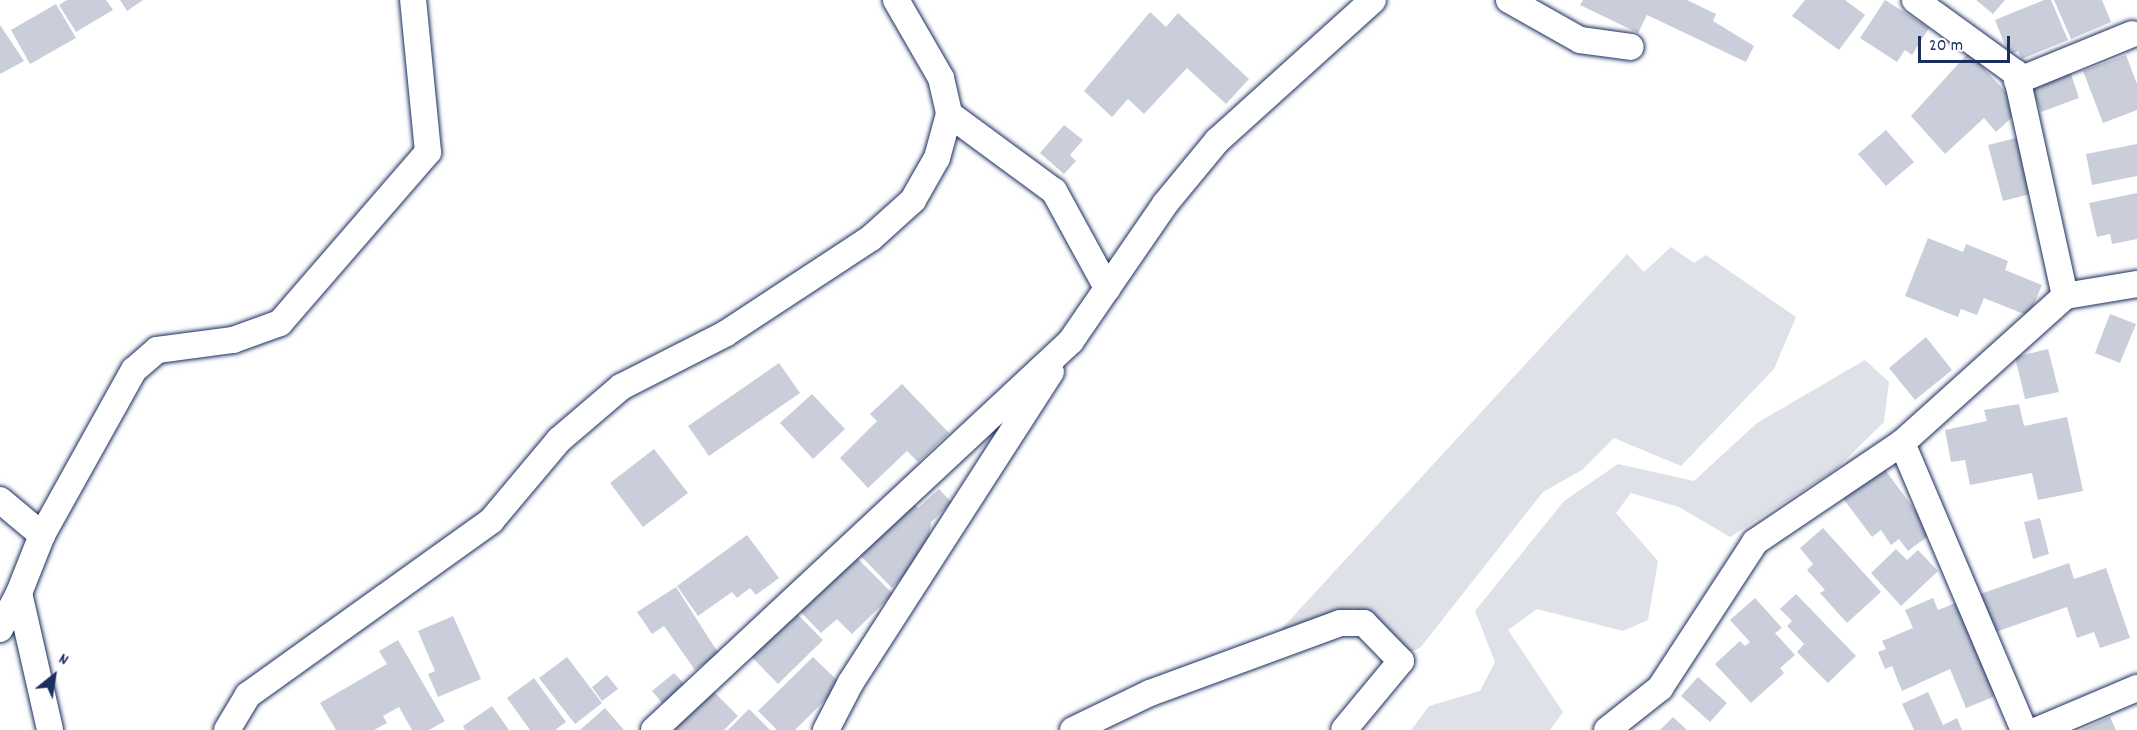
<!DOCTYPE html>
<style>
body{margin:0}
#map{position:relative;width:2137px;height:730px;overflow:hidden;background:#fff;font-family:Dekko,sans-serif}
div>[style]{position:absolute}
[style*='--x']{left:calc(var(--x)*1px);top:calc(var(--y)*1px);width:calc(var(--w)*1px);rotate:calc(var(--a)*1deg)}
.green>*{inset:0;background:#dee1e7}
.building>*{inset:0;background:#caceda}
.roads{filter:drop-shadow(0 0 2px #1b2f5e) drop-shadow(0 0 2px #1b2f5e)}
.minor>*{height:26px;margin:-13px;padding:0 13px;transform-origin:13px;border-radius:13px;background:#fff}
span{translate:-50% -50%;white-space:nowrap;text-align:center;line-height:1.15;-webkit-text-stroke:6px #fff;paint-order:stroke}
.north{position:absolute;left:24px;top:646px;width:60px;height:60px;-webkit-text-stroke:4px #fff;paint-order:stroke;rotate:30deg;font-size:16px;font-weight:700;line-height:24px;text-align:center;color:#1b2f5e}
.north::after{content:'';display:block;margin:auto;width:21px;height:27px;background:#1b2f5e;clip-path:polygon(50% 0,100% 100%,50% 72%,0 100%)}
.scale{position:absolute;left:1918px;top:36px;width:92px;height:27px;box-sizing:border-box;border:3px solid #1b2f5e;border-top:0;padding-left:8px;font-size:18px;line-height:21px;white-space:nowrap;color:#1b2f5e;-webkit-text-stroke:4px #fff;paint-order:stroke}
</style>
<div id="map">
<div class="green">
<div style="clip-path:polygon(1671px 247px,1694px 263px,1706px 255px,1796px 317px,1774px 369px,1681px 466px,1614px 438px,1582px 470px,1543px 492px,1420px 648px,1407px 653px,1355px 608px,1275px 636px,1627px 254px,1644px 272px)"></div>
<div style="clip-path:polygon(1865px 360px,1889px 382px,1884px 422px,1836px 469px,1730px 537px,1679px 507px,1631px 493px,1616px 513px,1658px 561px,1648px 620px,1623px 631px,1537px 609px,1508px 630px,1563px 712px,1550px 730px,1411px 730px,1429px 706px,1480px 691px,1495px 662px,1475px 611px,1564px 501px,1618px 464px,1694px 481px,1757px 423px)"></div>
</div>
<div class="building">
<div style="clip-path:polygon(67px 0,106px 0,113px 10px,76px 32px,59px 5px)"></div>
<div style="clip-path:polygon(120px 0,143px 0,127px 11px)"></div>
<div style="clip-path:polygon(1583px 0,1687px 0,1716px 14px,1713px 21px,1754px 46px,1746px 62px,1647px 15px,1638px 33px,1580px 5px)"></div>
<div style="clip-path:polygon(1805px 0,1845px 0,1865px 15px,1839px 50px,1792px 16px)"></div>
<div style="clip-path:polygon(1885px 0,1929px 28px,1912px 55px,1905px 50px,1897px 62px,1860px 38px)"></div>
<div style="clip-path:polygon(1976px 0,2005px 0,1993px 14px)"></div>
<div style="clip-path:polygon(2044px 0,2051px 0,2068px 40px,2022px 59px,2018px 51px,2009px 55px,1995px 20px)"></div>
<div style="clip-path:polygon(2054px 0,2102px 0,2111px 22px,2071px 39px)"></div>
<div style="clip-path:polygon(56px 4px,76px 38px,30px 64px,11px 30px)"></div>
<div style="clip-path:polygon(1150px 12px,1166px 27px,1178px 13px,1249px 79px,1226px 104px,1187px 68px,1144px 114px,1128px 99px,1112px 117px,1084px 91px)"></div>
<div style="clip-path:polygon(0 25px,24px 61px,0 74px)"></div>
<div style="clip-path:polygon(1969px 52px,2021px 109px,1996px 132px,1984px 118px,1945px 154px,1911px 116px)"></div>
<div style="clip-path:polygon(2126px 55px,2137px 84px,2137px 110px,2103px 123px,2083px 71px)"></div>
<div style="clip-path:polygon(2070px 71px,2079px 98px,2041px 112px,2031px 84px)"></div>
<div style="clip-path:polygon(1064px 125px,1083px 140px,1070px 155px,1076px 161px,1064px 174px,1040px 153px)"></div>
<div style="clip-path:polygon(1886px 130px,1914px 162px,1886px 186px,1858px 154px)"></div>
<div style="clip-path:polygon(2024px 136px,2038px 192px,2003px 201px,1988px 145px)"></div>
<div style="clip-path:polygon(2137px 144px,2137px 176px,2092px 185px,2086px 154px)"></div>
<div style="clip-path:polygon(2137px 193px,2137px 239px,2112px 244px,2110px 234px,2097px 237px,2089px 203px)"></div>
<div style="clip-path:polygon(1928px 238px,1963px 252px,1966px 244px,2008px 261px,2005px 270px,2042px 285px,2029px 316px,1984px 298px,1977px 315px,1961px 309px,1958px 317px,1905px 296px)"></div>
<div style="clip-path:polygon(2110px 314px,2136px 324px,2120px 363px,2095px 353px)"></div>
<div style="clip-path:polygon(1926px 337px,1952px 370px,1915px 400px,1889px 368px)"></div>
<div style="clip-path:polygon(2048px 349px,2059px 392px,2025px 399px,2015px 357px)"></div>
<div style="clip-path:polygon(779px 363px,800px 393px,709px 456px,688px 426px)"></div>
<div style="clip-path:polygon(902px 384px,949px 433px,918px 462px,907px 451px,868px 488px,840px 458px,877px 421px,870px 414px)"></div>
<div style="clip-path:polygon(812px 394px,845px 429px,813px 459px,780px 423px)"></div>
<div style="clip-path:polygon(2019px 404px,2024px 426px,2067px 417px,2083px 491px,2038px 500px,2032px 473px,1970px 485px,1965px 460px,1951px 462px,1945px 430px,1987px 421px,1984px 410px)"></div>
<div style="clip-path:polygon(654px 449px,688px 493px,643px 527px,610px 483px)"></div>
<div style="clip-path:polygon(1883px 467px,1932px 533px,1908px 551px,1899px 539px,1891px 545px,1881px 530px,1872px 537px,1842px 497px)"></div>
<div style="clip-path:polygon(939px 489px,952px 503px,931px 522px,927px 552px,892px 588px,856px 551px,912px 501px,918px 508px)"></div>
<div style="clip-path:polygon(2040px 518px,2049px 554px,2033px 559px,2024px 522px)"></div>
<div style="clip-path:polygon(1823px 528px,1881px 592px,1847px 623px,1820px 593px,1825px 590px,1807px 570px,1813px 564px,1800px 548px)"></div>
<div style="clip-path:polygon(747px 535px,779px 578px,756px 595px,750px 588px,737px 598px,732px 592px,698px 616px,677px 586px)"></div>
<div style="clip-path:polygon(1896px 549px,1907px 560px,1918px 550px,1938px 571px,1901px 606px,1871px 573px)"></div>
<div style="clip-path:polygon(852px 553px,893px 594px,852px 634px,837px 619px,821px 633px,796px 607px)"></div>
<div style="clip-path:polygon(2069px 563px,2074px 579px,2106px 568px,2130px 638px,2100px 648px,2094px 632px,2077px 638px,2067px 607px,1993px 633px,1980px 594px)"></div>
<div style="clip-path:polygon(676px 587px,719px 654px,695px 670px,664px 626px,652px 634px,637px 612px)"></div>
<div style="clip-path:polygon(1796px 594px,1856px 656px,1828px 683px,1797px 652px,1804px 644px,1787px 626px,1792px 621px,1780px 609px)"></div>
<div style="clip-path:polygon(1755px 598px,1782px 628px,1775px 633px,1795px 655px,1780px 668px,1784px 673px,1751px 703px,1715px 664px,1740px 641px,1745px 646px,1750px 642px,1730px 620px)"></div>
<div style="clip-path:polygon(1933px 598px,1938px 610px,1958px 602px,1998px 695px,1966px 708px,1950px 669px,1902px 691px,1892px 666px,1885px 669px,1878px 652px,1886px 649px,1882px 641px,1913px 628px,1905px 610px)"></div>
<div style="clip-path:polygon(792px 609px,823px 640px,778px 684px,747px 652px)"></div>
<div style="clip-path:polygon(453px 616px,481px 679px,438px 697px,428px 674px,435px 671px,418px 631px)"></div>
<div style="clip-path:polygon(398px 640px,445px 721px,429px 730px,412px 730px,399px 707px,383px 716px,387px 723px,374px 730px,336px 730px,320px 703px,387px 664px,379px 651px)"></div>
<div style="clip-path:polygon(567px 657px,602px 703px,575px 724px,539px 678px)"></div>
<div style="clip-path:polygon(813px 657px,841px 684px,795px 730px,777px 730px,758px 711px)"></div>
<div style="clip-path:polygon(674px 673px,687px 687px,665px 706px,652px 691px)"></div>
<div style="clip-path:polygon(607px 675px,618px 689px,602px 701px,592px 687px)"></div>
<div style="clip-path:polygon(1698px 677px,1727px 703px,1710px 722px,1681px 696px)"></div>
<div style="clip-path:polygon(534px 678px,566px 722px,555px 730px,530px 730px,507px 698px)"></div>
<div style="clip-path:polygon(709px 687px,738px 716px,724px 730px,665px 730px)"></div>
<div style="clip-path:polygon(1928px 692px,1943px 725px,1957px 718px,1962px 730px,1914px 730px,1902px 704px)"></div>
<div style="clip-path:polygon(492px 706px,509px 730px,465px 730px,463px 726px)"></div>
<div style="clip-path:polygon(605px 708px,624px 730px,580px 730px)"></div>
<div style="clip-path:polygon(749px 709px,770px 730px,728px 730px)"></div>
<div style="clip-path:polygon(1673px 717px,1687px 730px,1660px 730px)"></div>
<div style="clip-path:polygon(2110px 717px,2116px 730px,2081px 730px)"></div>
</div>
<div class="roads">
<div class="minor">
<div style="--x:896;--y:0;--w:90;--a:60"></div>
<div style="--x:941;--y:78;--w:37;--a:77"></div>
<div style="--x:949;--y:114;--w:130;--a:36.3"></div>
<div style="--x:1054;--y:191;--w:111;--a:61.3"></div>
<div style="--x:1509;--y:0;--w:81;--a:29.4"></div>
<div style="--x:1580;--y:40;--w:51;--a:7.8"></div>
<div style="--x:1915;--y:0;--w:125;--a:35.9"></div>
<div style="--x:2016;--y:73;--w:228;--a:77.6"></div>
<div style="--x:2017;--y:81;--w:124;--a:-22.2"></div>
<div style="--x:1902;--y:443;--w:312;--a:67"></div>
<div style="--x:0;--y:500;--w:55;--a:39.8"></div>
<div style="--x:42;--y:535;--w:62;--a:111.6"></div>
<div style="--x:19;--y:593;--w:140;--a:77.2"></div>
<div style="--x:42;--y:535;--w:189;--a:-60.9"></div>
<div style="--x:134;--y:370;--w:30;--a:-41"></div>
<div style="--x:157;--y:350;--w:77;--a:-7.5"></div>
<div style="--x:233;--y:340;--w:50;--a:-19.9"></div>
<div style="--x:280;--y:323;--w:226;--a:-49.1"></div>
<div style="--x:428;--y:152;--w:153;--a:-95.6"></div>
<div style="--x:0;--y:629;--w:41;--a:-62.2"></div>
<div style="--x:227;--y:730;--w:41;--a:-59"></div>
<div style="--x:248;--y:695;--w:299;--a:-35.6"></div>
<div style="--x:491;--y:521;--w:106;--a:-50"></div>
<div style="--x:559;--y:440;--w:82;--a:-40.5"></div>
<div style="--x:621;--y:387;--w:117;--a:-27"></div>
<div style="--x:725;--y:334;--w:175;--a:-33.3"></div>
<div style="--x:871;--y:238;--w:57;--a:-42.1"></div>
<div style="--x:913;--y:200;--w:48;--a:-60.3"></div>
<div style="--x:937;--y:158;--w:46;--a:-74.7"></div>
<div style="--x:654;--y:730;--w:570;--a:-43.01"></div>
<div style="--x:1071;--y:341;--w:166;--a:-55.5"></div>
<div style="--x:1165;--y:204;--w:82;--a:-50.5"></div>
<div style="--x:1217;--y:141;--w:210;--a:-42.1"></div>
<div style="--x:826;--y:730;--w:54;--a:-62.5"></div>
<div style="--x:851;--y:682;--w:369;--a:-57.2"></div>
<div style="--x:1073;--y:730;--w:85;--a:-25.7"></div>
<div style="--x:1150;--y:693;--w:202;--a:-20.2"></div>
<div style="--x:1340;--y:623;--w:24;--a:0"></div>
<div style="--x:1364;--y:623;--w:53;--a:45.8"></div>
<div style="--x:1401;--y:661;--w:89;--a:129.6"></div>
<div style="--x:1607;--y:730;--w:68;--a:-38.4"></div>
<div style="--x:1660;--y:688;--w:174;--a:-56.9"></div>
<div style="--x:1755;--y:542;--w:177;--a:-34"></div>
<div style="--x:1902;--y:443;--w:219;--a:-42"></div>
<div style="--x:2065;--y:296;--w:73;--a:-9.5"></div>
<div style="--x:2038;--y:730;--w:108;--a:-23"></div>
</div>
</div>
<div class="north">N</div>
<div class="scale">20 m</div>
</div>
